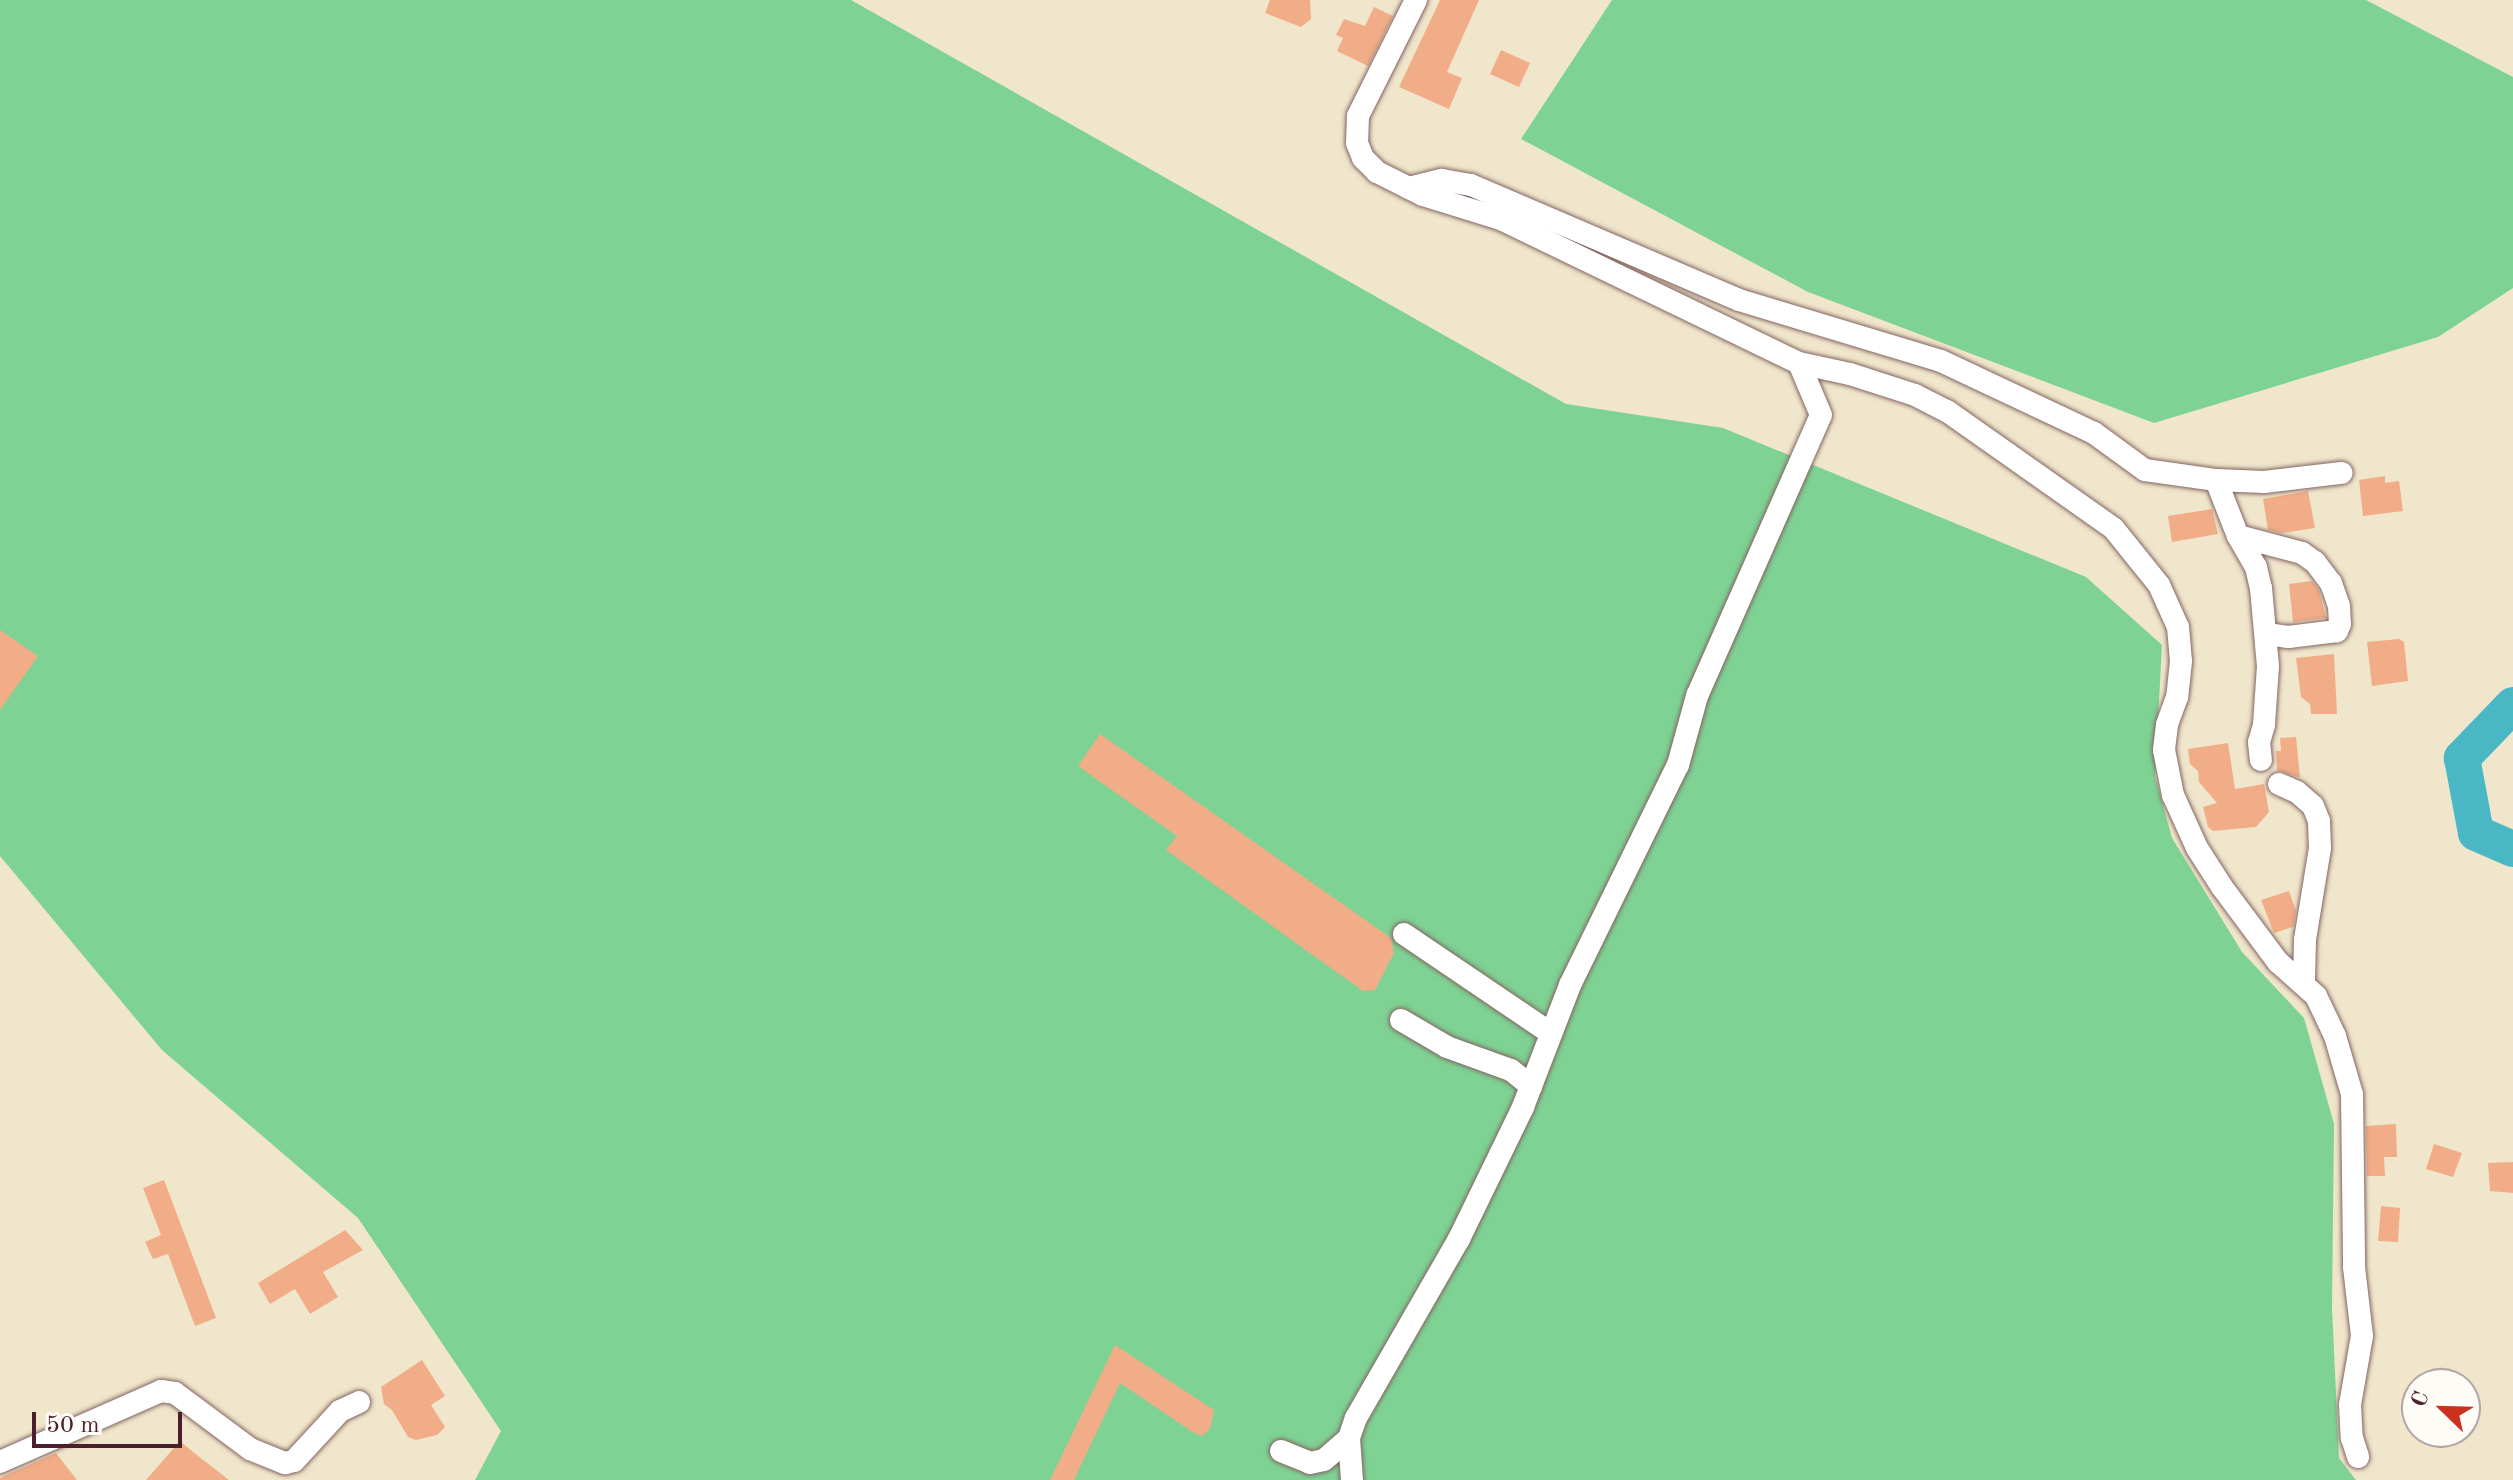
<!DOCTYPE html>
<meta charset="utf-8">
<style>
body{margin:0}
#map{position:relative;width:2513px;height:1480px;overflow:hidden;background:#f0e6cb;font-family:"Old Standard TT",serif}
div>[style]{position:absolute}
[style*='--x']{left:calc(var(--x)*1px);top:calc(var(--y)*1px);width:calc(var(--w)*1px);rotate:calc(var(--a)*1deg)}
.green>*{inset:0;background:#7ed294}
.river>*{height:36px;margin:-18px;padding:0 18px;transform-origin:18px;border-radius:18px;background:#49b7c4}
.building>*{inset:0;background:#f1ad87}
.roads{filter:drop-shadow(0 0 2px #846563) drop-shadow(0 0 2px #846563)}
.street>*{height:22px;margin:-11px;padding:0 11px;transform-origin:11px;border-radius:11px;background:#fff}
span{translate:-50% -50%;white-space:nowrap;text-align:center;line-height:1.15;-webkit-text-stroke:8px #fdfcf7;paint-order:stroke}
.north{position:absolute;left:2401px;top:1368px;width:80px;height:80px;box-sizing:border-box;background:#fdfcf7;border:2px solid #b5a4a5;border-radius:50%;rotate:293deg;font-size:22px;font-weight:700;line-height:32px;text-align:center;color:#4a1f2b}
.north::after{content:'';display:block;margin:auto;width:28px;height:36px;background:#c8321e;clip-path:polygon(50% 0,100% 100%,50% 72%,0 100%)}
.scale{position:absolute;left:32px;top:1412px;width:150px;height:36px;box-sizing:border-box;border:4px solid #4a1f2b;border-top:0;padding-left:10px;font-size:24px;line-height:28px;white-space:nowrap;color:#4a1f2b;-webkit-text-stroke:6px #fdfcf7;paint-order:stroke}
</style>
<div id="map">
<div class="green">
<div style="clip-path:polygon(0 0,851px 0,1566px 404px,1723px 428px,2086px 577px,2162px 645px,2155px 776px,2172px 838px,2242px 952px,2304px 1018px,2334px 1124px,2332px 1308px,2339px 1458px,2356px 1480px,475px 1480px,501px 1431px,358px 1218px,162px 1050px,0 856px)"></div>
<div style="clip-path:polygon(1612px 0,2366px 0,2513px 77px,2513px 288px,2438px 337px,2154px 423px,1808px 292px,1521px 139px)"></div>
</div>
<div class="river">
<div style="--x:2513;--y:705;--w:74;--a:133.9"></div>
<div style="--x:2462;--y:758;--w:76;--a:79.4"></div>
<div style="--x:2476;--y:833;--w:40;--a:23.4"></div>
</div>
<div class="building">
<div style="clip-path:polygon(1270px 0,1310px 0,1311px 19px,1301px 27px,1265px 13px)"></div>
<div style="clip-path:polygon(1440px 0,1479px 0,1447px 72px,1462px 78px,1449px 109px,1399px 87px)"></div>
<div style="clip-path:polygon(1374px 7px,1393px 16px,1368px 66px,1337px 51px,1343px 38px,1336px 35px,1344px 19px,1365px 26px)"></div>
<div style="clip-path:polygon(1501px 50px,1530px 63px,1519px 87px,1490px 74px)"></div>
<div style="clip-path:polygon(2385px 476px,2385px 483px,2399px 481px,2403px 511px,2363px 516px,2359px 480px)"></div>
<div style="clip-path:polygon(2308px 491px,2315px 528px,2282px 533px,2268px 530px,2263px 499px)"></div>
<div style="clip-path:polygon(2212px 509px,2218px 534px,2172px 542px,2168px 516px)"></div>
<div style="clip-path:polygon(2312px 581px,2319px 590px,2326px 618px,2293px 622px,2289px 584px)"></div>
<div style="clip-path:polygon(0 630px,38px 656px,0 710px)"></div>
<div style="clip-path:polygon(2399px 639px,2404px 642px,2408px 681px,2372px 686px,2367px 642px)"></div>
<div style="clip-path:polygon(2334px 654px,2337px 714px,2311px 714px,2310px 704px,2301px 697px,2296px 658px)"></div>
<div style="clip-path:polygon(1100px 734px,1391px 938px,1394px 953px,1375px 990px,1363px 991px,1166px 850px,1177px 836px,1078px 766px)"></div>
<div style="clip-path:polygon(2296px 737px,2300px 777px,2298px 777px,2277px 770px,2276px 751px,2281px 751px,2280px 738px)"></div>
<div style="clip-path:polygon(2228px 743px,2235px 789px,2264px 784px,2269px 812px,2256px 827px,2213px 831px,2208px 827px,2203px 807px,2217px 803px,2199px 782px,2198px 771px,2190px 764px,2188px 749px)"></div>
<div style="clip-path:polygon(2289px 891px,2296px 911px,2293px 927px,2274px 933px,2261px 900px)"></div>
<div style="clip-path:polygon(2396px 1124px,2397px 1157px,2384px 1157px,2385px 1176px,2367px 1176px,2366px 1126px)"></div>
<div style="clip-path:polygon(2434px 1144px,2462px 1153px,2453px 1177px,2426px 1169px)"></div>
<div style="clip-path:polygon(2513px 1162px,2513px 1193px,2490px 1191px,2488px 1163px)"></div>
<div style="clip-path:polygon(164px 1180px,216px 1318px,195px 1326px,168px 1254px,153px 1259px,145px 1242px,161px 1235px,143px 1188px)"></div>
<div style="clip-path:polygon(2381px 1206px,2400px 1208px,2398px 1242px,2378px 1241px)"></div>
<div style="clip-path:polygon(345px 1230px,363px 1250px,323px 1272px,338px 1297px,310px 1314px,295px 1289px,270px 1304px,258px 1283px)"></div>
<div style="clip-path:polygon(1115px 1345px,1214px 1410px,1210px 1429px,1202px 1436px,1194px 1433px,1120px 1383px,1074px 1480px,1050px 1480px)"></div>
<div style="clip-path:polygon(422px 1360px,445px 1396px,431px 1405px,445px 1427px,437px 1435px,416px 1440px,408px 1437px,392px 1410px,384px 1404px,381px 1387px)"></div>
<div style="clip-path:polygon(180px 1441px,193px 1452px,229px 1480px,146px 1480px)"></div>
<div style="clip-path:polygon(56px 1453px,77px 1480px,0 1480px,0 1478px)"></div>
</div>
<div class="roads">
<div class="street">
<div style="--x:1416;--y:0;--w:130;--a:116.6"></div>
<div style="--x:1358;--y:116;--w:27;--a:92"></div>
<div style="--x:1357;--y:143;--w:16;--a:68"></div>
<div style="--x:1363;--y:158;--w:20;--a:45"></div>
<div style="--x:1377;--y:172;--w:51;--a:26.6"></div>
<div style="--x:1423;--y:195;--w:82;--a:17.1"></div>
<div style="--x:1501;--y:219;--w:331;--a:25.8"></div>
<div style="--x:1799;--y:363;--w:52;--a:12.2"></div>
<div style="--x:1850;--y:374;--w:68;--a:17.9"></div>
<div style="--x:1915;--y:395;--w:36;--a:27"></div>
<div style="--x:1947;--y:411;--w:204;--a:35.2"></div>
<div style="--x:2114;--y:529;--w:72;--a:51.2"></div>
<div style="--x:2159;--y:585;--w:46;--a:65.7"></div>
<div style="--x:2178;--y:627;--w:34;--a:85"></div>
<div style="--x:2181;--y:661;--w:36;--a:96"></div>
<div style="--x:2177;--y:697;--w:30;--a:110"></div>
<div style="--x:2167;--y:725;--w:25;--a:97"></div>
<div style="--x:2164;--y:750;--w:46;--a:78.7"></div>
<div style="--x:2173;--y:795;--w:58;--a:65.6"></div>
<div style="--x:2197;--y:848;--w:46;--a:57.3"></div>
<div style="--x:2222;--y:887;--w:94;--a:53.3"></div>
<div style="--x:2278;--y:962;--w:51;--a:41.8"></div>
<div style="--x:2316;--y:996;--w:44;--a:64.6"></div>
<div style="--x:2335;--y:1036;--w:60;--a:73.7"></div>
<div style="--x:2352;--y:1094;--w:173;--a:89.3"></div>
<div style="--x:2354;--y:1267;--w:69;--a:83.4"></div>
<div style="--x:2362;--y:1336;--w:70;--a:99.9"></div>
<div style="--x:2350;--y:1405;--w:33;--a:87"></div>
<div style="--x:2352;--y:1438;--w:20;--a:72"></div>
<div style="--x:1409;--y:188;--w:34;--a:-14"></div>
<div style="--x:1442;--y:180;--w:29;--a:10"></div>
<div style="--x:1471;--y:185;--w:292;--a:23.2"></div>
<div style="--x:1739;--y:300;--w:211;--a:16.8"></div>
<div style="--x:1941;--y:361;--w:169;--a:25.2"></div>
<div style="--x:2094;--y:433;--w:63;--a:36"></div>
<div style="--x:2145;--y:470;--w:72;--a:8"></div>
<div style="--x:2216;--y:480;--w:60;--a:68.6"></div>
<div style="--x:2238;--y:536;--w:36;--a:60"></div>
<div style="--x:2256;--y:567;--w:22;--a:77"></div>
<div style="--x:2261;--y:588;--w:78;--a:84.9"></div>
<div style="--x:2268;--y:666;--w:59;--a:93.9"></div>
<div style="--x:2264;--y:725;--w:18;--a:106"></div>
<div style="--x:2259;--y:742;--w:18;--a:84"></div>
<div style="--x:2216;--y:480;--w:48;--a:2.4"></div>
<div style="--x:2264;--y:482;--w:78;--a:-6.7"></div>
<div style="--x:2238;--y:536;--w:66;--a:14.9"></div>
<div style="--x:2302;--y:553;--w:16;--a:35"></div>
<div style="--x:2315;--y:562;--w:26;--a:53"></div>
<div style="--x:2331;--y:583;--w:24;--a:71"></div>
<div style="--x:2339;--y:606;--w:18;--a:87"></div>
<div style="--x:2340;--y:624;--w:8;--a:113"></div>
<div style="--x:2337;--y:631;--w:49;--a:173"></div>
<div style="--x:2288;--y:637;--w:22;--a:-172"></div>
<div style="--x:2279;--y:784;--w:20;--a:24"></div>
<div style="--x:2297;--y:792;--w:21;--a:41"></div>
<div style="--x:2313;--y:806;--w:16;--a:68"></div>
<div style="--x:2319;--y:821;--w:27;--a:88"></div>
<div style="--x:2320;--y:848;--w:93;--a:99.3"></div>
<div style="--x:2305;--y:940;--w:41;--a:91.4"></div>
<div style="--x:1404;--y:934;--w:176;--a:34.1"></div>
<div style="--x:1401;--y:1020;--w:53;--a:30.4"></div>
<div style="--x:1447;--y:1047;--w:68;--a:19.8"></div>
<div style="--x:1511;--y:1070;--w:26;--a:39"></div>
<div style="--x:1281;--y:1451;--w:31;--a:22"></div>
<div style="--x:1310;--y:1463;--w:14;--a:-12"></div>
<div style="--x:1324;--y:1460;--w:33;--a:-41"></div>
<div style="--x:0;--y:1462;--w:176;--a:-23.8"></div>
<div style="--x:161;--y:1391;--w:14;--a:8"></div>
<div style="--x:175;--y:1393;--w:94;--a:36.7"></div>
<div style="--x:250;--y:1449;--w:38;--a:22"></div>
<div style="--x:285;--y:1463;--w:9;--a:-13"></div>
<div style="--x:294;--y:1461;--w:68;--a:-47.4"></div>
<div style="--x:340;--y:1411;--w:21;--a:-25"></div>
<div style="--x:1352;--y:1480;--w:42;--a:-94.1"></div>
<div style="--x:1349;--y:1438;--w:21;--a:-71"></div>
<div style="--x:1356;--y:1418;--w:207;--a:-60.1"></div>
<div style="--x:1459;--y:1239;--w:147;--a:-64.1"></div>
<div style="--x:1523;--y:1107;--w:131;--a:-68.9"></div>
<div style="--x:1570;--y:985;--w:245;--a:-63.9"></div>
<div style="--x:1678;--y:765;--w:72;--a:-74.6"></div>
<div style="--x:1697;--y:696;--w:307;--a:-66.2"></div>
<div style="--x:1821;--y:415;--w:56;--a:-112.9"></div>
</div>
</div>
<div class="north">С</div>
<div class="scale">50 m</div>
</div>
